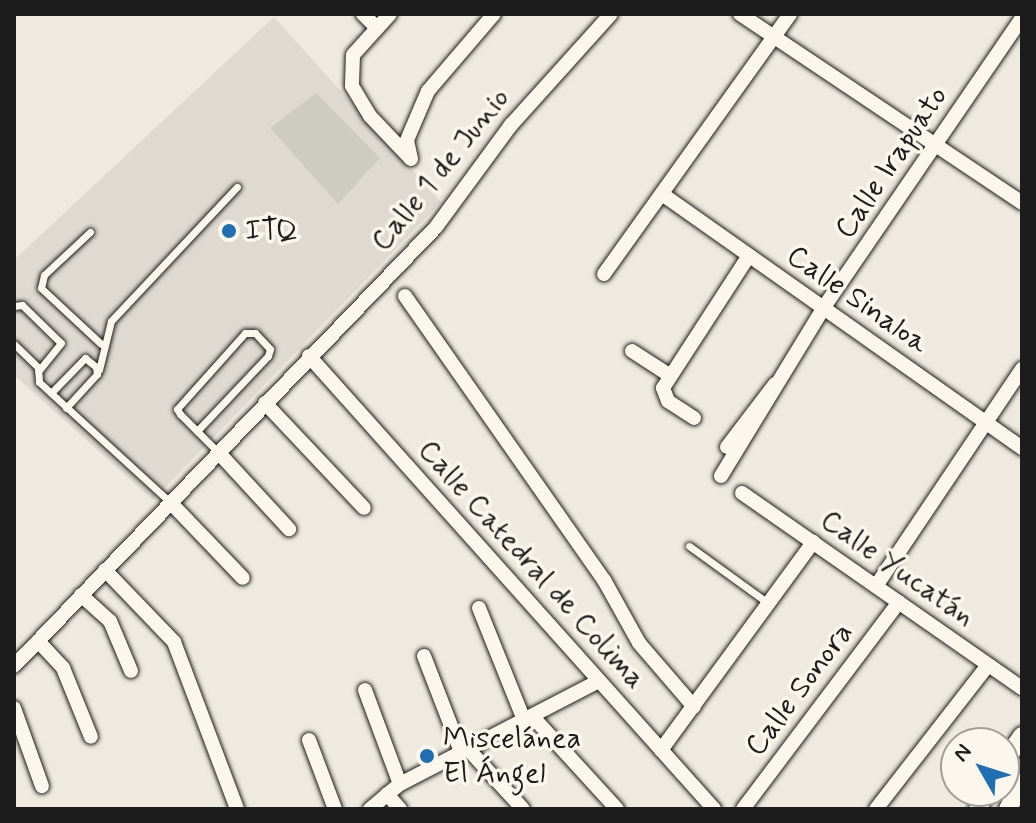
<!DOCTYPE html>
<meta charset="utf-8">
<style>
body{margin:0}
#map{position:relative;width:1036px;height:823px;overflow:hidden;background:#eeeadf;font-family:Mynerve,sans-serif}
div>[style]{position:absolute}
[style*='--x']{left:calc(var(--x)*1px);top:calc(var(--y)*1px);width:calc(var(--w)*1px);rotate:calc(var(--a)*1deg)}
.built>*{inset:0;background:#dedad1}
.green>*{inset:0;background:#ceccc2}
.roads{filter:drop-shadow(0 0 2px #1c1c1c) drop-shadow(0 0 2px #1c1c1c)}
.lane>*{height:7px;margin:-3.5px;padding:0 3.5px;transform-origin:3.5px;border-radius:3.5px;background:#fbf7ec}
.street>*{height:14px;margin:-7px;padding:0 7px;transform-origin:7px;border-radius:7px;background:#fbf7ec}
.secondary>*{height:18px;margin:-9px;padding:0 9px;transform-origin:9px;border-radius:9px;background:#fbf7ec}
.dots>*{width:22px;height:22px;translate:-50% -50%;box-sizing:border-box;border:4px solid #fbf7ec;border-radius:50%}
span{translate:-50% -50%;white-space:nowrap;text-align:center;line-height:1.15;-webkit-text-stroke:7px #fbf7ec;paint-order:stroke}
.street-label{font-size:30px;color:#1c1c1c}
.poi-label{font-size:30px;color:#1c1c1c}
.left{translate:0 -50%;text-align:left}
.frame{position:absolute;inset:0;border:16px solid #1c1c1c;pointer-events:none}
.north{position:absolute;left:940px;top:727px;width:80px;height:80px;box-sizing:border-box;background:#fbf7ec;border:2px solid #a29f99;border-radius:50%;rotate:309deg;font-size:22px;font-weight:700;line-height:32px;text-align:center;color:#1c1c1c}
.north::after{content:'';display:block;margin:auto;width:28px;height:36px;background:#1f6fb2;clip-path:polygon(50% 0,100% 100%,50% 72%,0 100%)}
</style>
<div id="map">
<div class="built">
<div style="clip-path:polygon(274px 17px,441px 202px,153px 500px,14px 375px,14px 260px)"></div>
</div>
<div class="green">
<div style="clip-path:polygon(316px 93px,380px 158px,338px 204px,270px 128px)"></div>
</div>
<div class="roads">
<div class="lane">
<div style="--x:90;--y:232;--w:63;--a:136.9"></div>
<div style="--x:44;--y:275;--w:13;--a:103"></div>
<div style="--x:41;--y:288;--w:82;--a:43"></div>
<div style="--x:14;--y:306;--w:8;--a:-7"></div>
<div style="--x:22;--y:305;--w:54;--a:44.3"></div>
<div style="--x:61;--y:343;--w:36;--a:129"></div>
<div style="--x:14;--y:344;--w:33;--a:44"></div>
<div style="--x:38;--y:367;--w:15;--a:86"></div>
<div style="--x:39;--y:382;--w:178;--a:42.5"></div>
<div style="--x:99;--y:370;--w:50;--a:-76.2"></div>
<div style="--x:111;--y:321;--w:184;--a:-46.8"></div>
<div style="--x:51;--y:393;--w:49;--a:-45.8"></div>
<div style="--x:85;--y:358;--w:14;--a:39"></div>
<div style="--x:96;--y:367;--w:7;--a:82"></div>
<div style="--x:97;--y:374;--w:46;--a:132.4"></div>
<div style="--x:197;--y:431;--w:103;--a:-46.6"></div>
<div style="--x:268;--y:356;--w:7;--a:-74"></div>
<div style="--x:270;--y:349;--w:22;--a:-133"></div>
<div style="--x:255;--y:333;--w:10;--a:180"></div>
<div style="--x:245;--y:333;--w:102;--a:131.8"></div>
<div style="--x:177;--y:409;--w:6;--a:59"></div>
<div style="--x:180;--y:414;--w:54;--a:45"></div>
<div style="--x:689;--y:546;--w:97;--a:35.8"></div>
</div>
<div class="street">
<div style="--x:363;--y:14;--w:18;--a:45"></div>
<div style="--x:390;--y:14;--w:55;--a:132.1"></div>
<div style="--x:353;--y:55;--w:31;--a:92"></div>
<div style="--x:352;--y:86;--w:35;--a:59"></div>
<div style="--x:370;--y:116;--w:59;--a:46.4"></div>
<div style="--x:740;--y:14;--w:339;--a:33.8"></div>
<div style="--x:411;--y:159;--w:19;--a:-102"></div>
<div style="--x:407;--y:140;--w:53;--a:-66.8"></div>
<div style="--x:428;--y:91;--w:101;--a:-49.4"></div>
<div style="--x:662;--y:194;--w:441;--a:35.2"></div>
<div style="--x:604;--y:274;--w:320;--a:-54.4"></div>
<div style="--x:405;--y:296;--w:347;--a:55"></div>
<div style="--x:604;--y:580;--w:72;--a:60.9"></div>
<div style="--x:639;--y:643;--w:84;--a:49.3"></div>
<div style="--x:632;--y:351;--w:44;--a:33"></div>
<div style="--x:309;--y:356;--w:608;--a:48.2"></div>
<div style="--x:265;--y:403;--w:144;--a:46.7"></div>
<div style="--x:694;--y:418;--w:31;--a:-147"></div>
<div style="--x:668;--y:401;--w:14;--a:-111"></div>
<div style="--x:663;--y:388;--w:156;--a:-57"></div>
<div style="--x:727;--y:447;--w:79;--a:-52.7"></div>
<div style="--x:218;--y:452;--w:105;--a:47.3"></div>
<div style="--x:721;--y:476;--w:198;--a:-58.6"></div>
<div style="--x:824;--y:307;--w:350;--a:-55.6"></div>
<div style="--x:742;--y:493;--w:341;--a:34.9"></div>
<div style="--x:170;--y:502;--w:105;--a:46.2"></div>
<div style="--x:105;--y:570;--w:100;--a:46.2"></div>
<div style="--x:174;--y:642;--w:178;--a:69.3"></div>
<div style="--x:876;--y:586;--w:262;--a:-56.1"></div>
<div style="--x:81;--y:595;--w:39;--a:42"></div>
<div style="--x:110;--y:621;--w:54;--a:67.2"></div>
<div style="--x:479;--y:608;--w:121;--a:68.1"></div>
<div style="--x:38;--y:641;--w:37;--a:47"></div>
<div style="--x:63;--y:668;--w:74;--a:67.9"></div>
<div style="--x:424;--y:656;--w:103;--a:68.9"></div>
<div style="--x:14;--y:666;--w:609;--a:-46.13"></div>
<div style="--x:436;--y:227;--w:127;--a:-53.7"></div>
<div style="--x:511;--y:125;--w:149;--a:-48"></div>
<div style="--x:365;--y:690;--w:100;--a:69.6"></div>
<div style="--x:14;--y:708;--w:83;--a:70.3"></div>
<div style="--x:532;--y:716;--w:126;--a:47.6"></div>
<div style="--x:309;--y:740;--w:74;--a:69.4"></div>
<div style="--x:468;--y:749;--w:81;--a:47.5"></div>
<div style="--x:661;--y:750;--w:258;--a:-53.8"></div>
<div style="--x:387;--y:794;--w:20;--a:49"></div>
<div style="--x:370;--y:809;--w:39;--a:-40"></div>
<div style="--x:400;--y:784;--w:224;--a:-27.4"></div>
<div style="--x:743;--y:809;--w:259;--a:-53"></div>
<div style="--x:876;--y:809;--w:182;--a:-52.1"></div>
</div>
<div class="secondary">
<div style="--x:1004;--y:762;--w:32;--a:-55"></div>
<div style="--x:978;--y:809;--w:20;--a:-66"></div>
<div style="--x:1008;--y:809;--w:30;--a:-63"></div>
</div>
</div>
<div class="dots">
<div style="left:229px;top:231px;background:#1f6fb2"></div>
<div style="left:427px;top:756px;background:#1f6fb2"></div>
</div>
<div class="street-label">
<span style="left:892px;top:163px;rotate:-56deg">Calle Irapuato</span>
<span style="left:441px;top:170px;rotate:-51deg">Calle 1 de Junio</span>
<span style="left:857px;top:300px;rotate:35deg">Calle Sinaloa</span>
<span style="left:531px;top:565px;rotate:48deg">Calle Catedral de Colima</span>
<span style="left:897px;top:569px;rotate:35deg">Calle Yucatán</span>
<span style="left:800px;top:690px;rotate:-53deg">Calle Sonora</span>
</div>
<div class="poi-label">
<span class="left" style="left:245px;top:231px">ITQ</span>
<span class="left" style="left:443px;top:756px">Miscelánea<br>El Ángel</span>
</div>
<div class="frame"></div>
<div class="north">N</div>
</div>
